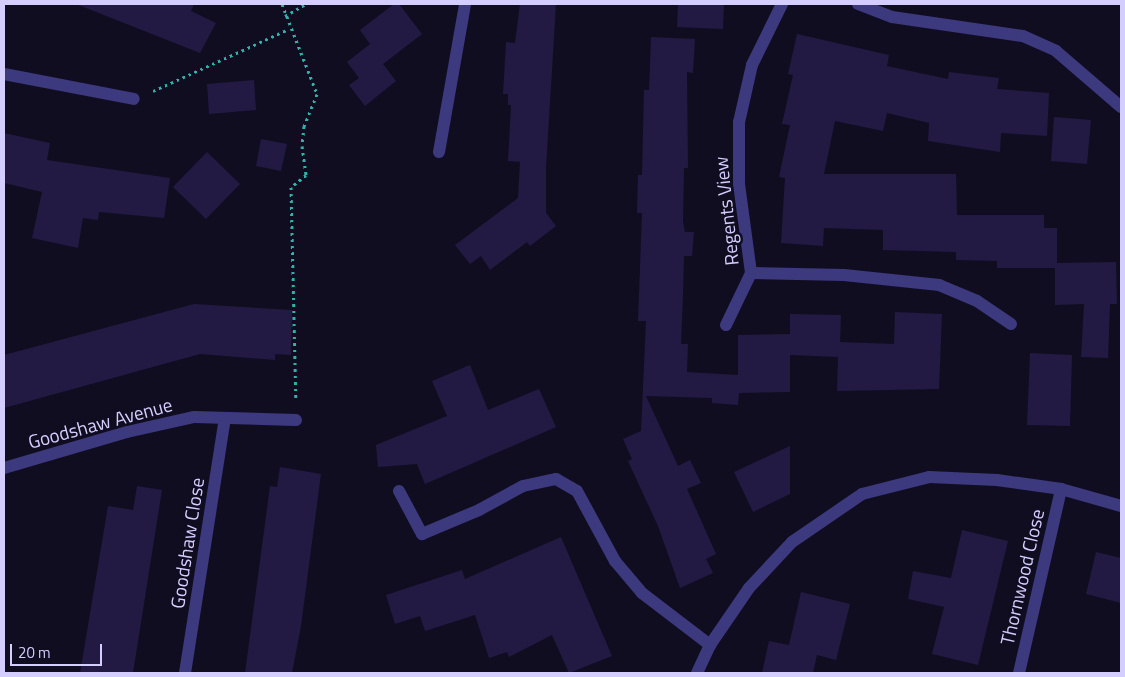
<!DOCTYPE html>
<style>
body{margin:0}
#map{position:relative;width:1125px;height:677px;overflow:hidden;background:#110d21;font-family:"Titillium Web",sans-serif}
div>[style]{position:absolute}
[style*='--x']{left:calc(var(--x)*1px);top:calc(var(--y)*1px);width:calc(var(--w)*1px);rotate:calc(var(--a)*1deg)}
.building>*{inset:0;background:#221a42}
.path>*{height:3px;margin-top:-1.5px;transform-origin:0;background:repeating-linear-gradient(90deg,#30b1aa 0 2.5px,transparent 0 6.5px)}
.minor>*{height:12px;margin:-6px;padding:0 6px;transform-origin:6px;border-radius:6px;background:#3c397f}
span{translate:-50% -50%;white-space:nowrap;text-align:center;line-height:1.15;-webkit-text-stroke:5px #110d21;paint-order:stroke}
.street-label{font-size:19px;color:#d4cefe}
.frame{position:absolute;inset:0;border:5px solid #d4cefe;pointer-events:none}
.scale{position:absolute;left:10px;top:644px;width:92px;height:22px;box-sizing:border-box;border:2px solid #d4cefe;border-top:0;padding-left:6px;font-size:15px;line-height:18px;white-space:nowrap;color:#d4cefe;-webkit-text-stroke:4px #110d21;paint-order:stroke}
</style>
<div id="map">
<div class="building">
<div style="clip-path:polygon(76px 4px,194px 4px,191px 11px,216px 23px,200px 53px)"></div>
<div style="clip-path:polygon(394px 4px,399px 4px,422px 34px,383px 64px,396px 81px,365px 106px,349px 85px,359px 78px,347px 62px,370px 44px,360px 30px)"></div>
<div style="clip-path:polygon(520px 4px,556px 4px,546px 168px,546px 213px,556px 226px,530px 246px,527px 242px,490px 270px,481px 256px,470px 264px,455px 245px,518px 198px,520px 162px,508px 161px,511px 105px,508px 105px,508px 94px,503px 94px,506px 42px,515px 43px)"></div>
<div style="clip-path:polygon(678px 4px,724px 4px,723px 29px,677px 27px)"></div>
<div style="clip-path:polygon(797px 34px,889px 55px,887px 66px,948px 79px,949px 72px,999px 78px,997px 89px,1049px 93px,1047px 136px,1001px 133px,1000px 152px,928px 141px,929px 123px,887px 113px,883px 131px,835px 121px,824px 174px,956px 174px,957px 215px,1044px 215px,1044px 228px,1057px 228px,1057px 263px,1116px 262px,1117px 304px,1110px 304px,1108px 358px,1081px 357px,1084px 304px,1055px 305px,1055px 268px,997px 268px,997px 261px,956px 260px,956px 252px,883px 250px,883px 230px,824px 228px,823px 246px,781px 243px,785px 178px,779px 177px,790px 125px,782px 124px,793px 75px,788px 74px)"></div>
<div style="clip-path:polygon(651px 37px,695px 39px,693px 73px,687px 72px,688px 168px,684px 168px,683px 222px,685px 232px,694px 232px,692px 256px,684px 256px,683px 296px,681px 344px,688px 344px,687px 372px,738px 375px,738px 335px,790px 334px,790px 314px,841px 315px,840px 342px,894px 344px,895px 312px,942px 314px,939px 389px,837px 391px,838px 357px,790px 355px,790px 392px,739px 393px,738px 405px,712px 403px,712px 398px,646px 396px,678px 466px,690px 460px,701px 483px,687px 489px,716px 554px,706px 559px,713px 573px,680px 588px,658px 526px,628px 461px,632px 459px,623px 439px,641px 431px,646px 321px,638px 321px,642px 213px,637px 213px,638px 175px,642px 175px,644px 90px,649px 90px)"></div>
<div style="clip-path:polygon(254px 80px,256px 110px,209px 114px,207px 84px)"></div>
<div style="clip-path:polygon(1054px 117px,1091px 120px,1087px 164px,1051px 161px)"></div>
<div style="clip-path:polygon(4px 133px,50px 143px,47px 160px,170px 178px,164px 218px,99px 212px,98px 220px,83px 218px,78px 248px,32px 238px,42px 192px,4px 183px)"></div>
<div style="clip-path:polygon(261px 139px,287px 144px,281px 171px,256px 166px)"></div>
<div style="clip-path:polygon(207px 152px,240px 184px,206px 219px,173px 187px)"></div>
<div style="clip-path:polygon(194px 304px,292px 310px,291px 355px,275px 354px,275px 360px,200px 354px,4px 408px,4px 355px)"></div>
<div style="clip-path:polygon(1030px 353px,1072px 355px,1070px 426px,1027px 425px)"></div>
<div style="clip-path:polygon(470px 365px,488px 410px,539px 389px,556px 427px,425px 484px,417px 464px,378px 467px,376px 445px,447px 416px,432px 381px)"></div>
<div style="clip-path:polygon(790px 446px,790px 494px,753px 512px,734px 472px)"></div>
<div style="clip-path:polygon(280px 467px,321px 474px,301px 626px,292px 673px,245px 673px,270px 486px,277px 487px)"></div>
<div style="clip-path:polygon(137px 486px,162px 490px,133px 673px,80px 673px,108px 506px,133px 510px)"></div>
<div style="clip-path:polygon(962px 530px,1008px 541px,978px 665px,932px 654px,944px 607px,908px 599px,913px 571px,951px 578px)"></div>
<div style="clip-path:polygon(561px 537px,612px 656px,569px 673px,552px 635px,509px 657px,507px 652px,489px 658px,475px 615px,425px 631px,420px 616px,395px 624px,386px 595px,462px 570px,465px 579px)"></div>
<div style="clip-path:polygon(1096px 552px,1121px 558px,1121px 603px,1086px 594px)"></div>
<div style="clip-path:polygon(801px 592px,850px 604px,836px 660px,817px 655px,813px 673px,762px 673px,769px 641px,789px 645px)"></div>
</div>
<div class="path">
<div style="--x:282;--y:4;--w:97;--a:68.7"></div>
<div style="--x:317;--y:94;--w:35;--a:112"></div>
<div style="--x:304;--y:126;--w:20;--a:96"></div>
<div style="--x:302;--y:146;--w:29;--a:82"></div>
<div style="--x:306;--y:175;--w:19;--a:141"></div>
<div style="--x:291;--y:187;--w:213;--a:88.7"></div>
<div style="--x:285;--y:16;--w:24;--a:-30"></div>
<div style="--x:153;--y:91;--w:149;--a:-24.5"></div>
</div>
<div class="minor">
<div style="--x:782;--y:4;--w:68;--a:116.2"></div>
<div style="--x:752;--y:65;--w:58;--a:102.8"></div>
<div style="--x:739;--y:122;--w:62;--a:90"></div>
<div style="--x:739;--y:184;--w:90;--a:82.3"></div>
<div style="--x:751;--y:273;--w:93;--a:1.2"></div>
<div style="--x:844;--y:275;--w:96;--a:6"></div>
<div style="--x:939;--y:285;--w:41;--a:22.8"></div>
<div style="--x:977;--y:301;--w:41;--a:34.1"></div>
<div style="--x:858;--y:4;--w:36;--a:21"></div>
<div style="--x:892;--y:17;--w:132;--a:8.3"></div>
<div style="--x:1023;--y:36;--w:36;--a:24"></div>
<div style="--x:1056;--y:51;--w:86;--a:40.7"></div>
<div style="--x:4;--y:74;--w:132;--a:10.9"></div>
<div style="--x:439;--y:152;--w:150;--a:-80"></div>
<div style="--x:726;--y:325;--w:58;--a:-64.3"></div>
<div style="--x:4;--y:468;--w:128;--a:-16.3"></div>
<div style="--x:127;--y:432;--w:69;--a:-12.6"></div>
<div style="--x:194;--y:417;--w:102;--a:1.7"></div>
<div style="--x:399;--y:491;--w:49;--a:61.9"></div>
<div style="--x:422;--y:534;--w:62;--a:-22.8"></div>
<div style="--x:479;--y:510;--w:50;--a:-28.6"></div>
<div style="--x:523;--y:486;--w:34;--a:-12"></div>
<div style="--x:556;--y:479;--w:24;--a:30"></div>
<div style="--x:577;--y:491;--w:80;--a:61.5"></div>
<div style="--x:615;--y:561;--w:42;--a:49.8"></div>
<div style="--x:642;--y:593;--w:86;--a:37.4"></div>
<div style="--x:185;--y:673;--w:258;--a:-81.1"></div>
<div style="--x:697;--y:673;--w:31;--a:-65"></div>
<div style="--x:710;--y:645;--w:69;--a:-55.6"></div>
<div style="--x:749;--y:588;--w:63;--a:-46.9"></div>
<div style="--x:792;--y:542;--w:85;--a:-34.4"></div>
<div style="--x:862;--y:494;--w:69;--a:-14.2"></div>
<div style="--x:929;--y:477;--w:68;--a:2.5"></div>
<div style="--x:997;--y:480;--w:65;--a:8"></div>
<div style="--x:1061;--y:489;--w:62;--a:15.8"></div>
<div style="--x:1019;--y:673;--w:189;--a:-77.1"></div>
</div>
<div class="street-label">
<span style="left:726px;top:211px;rotate:-96deg">Regents View</span>
<span style="left:100px;top:423px;rotate:-15deg">Goodshaw Avenue</span>
<span style="left:187px;top:543px;rotate:-81deg">Goodshaw Close</span>
<span style="left:1022px;top:577px;rotate:-77deg">Thornwood Close</span>
</div>
<div class="frame"></div>
<div class="scale">20 m</div>
</div>
